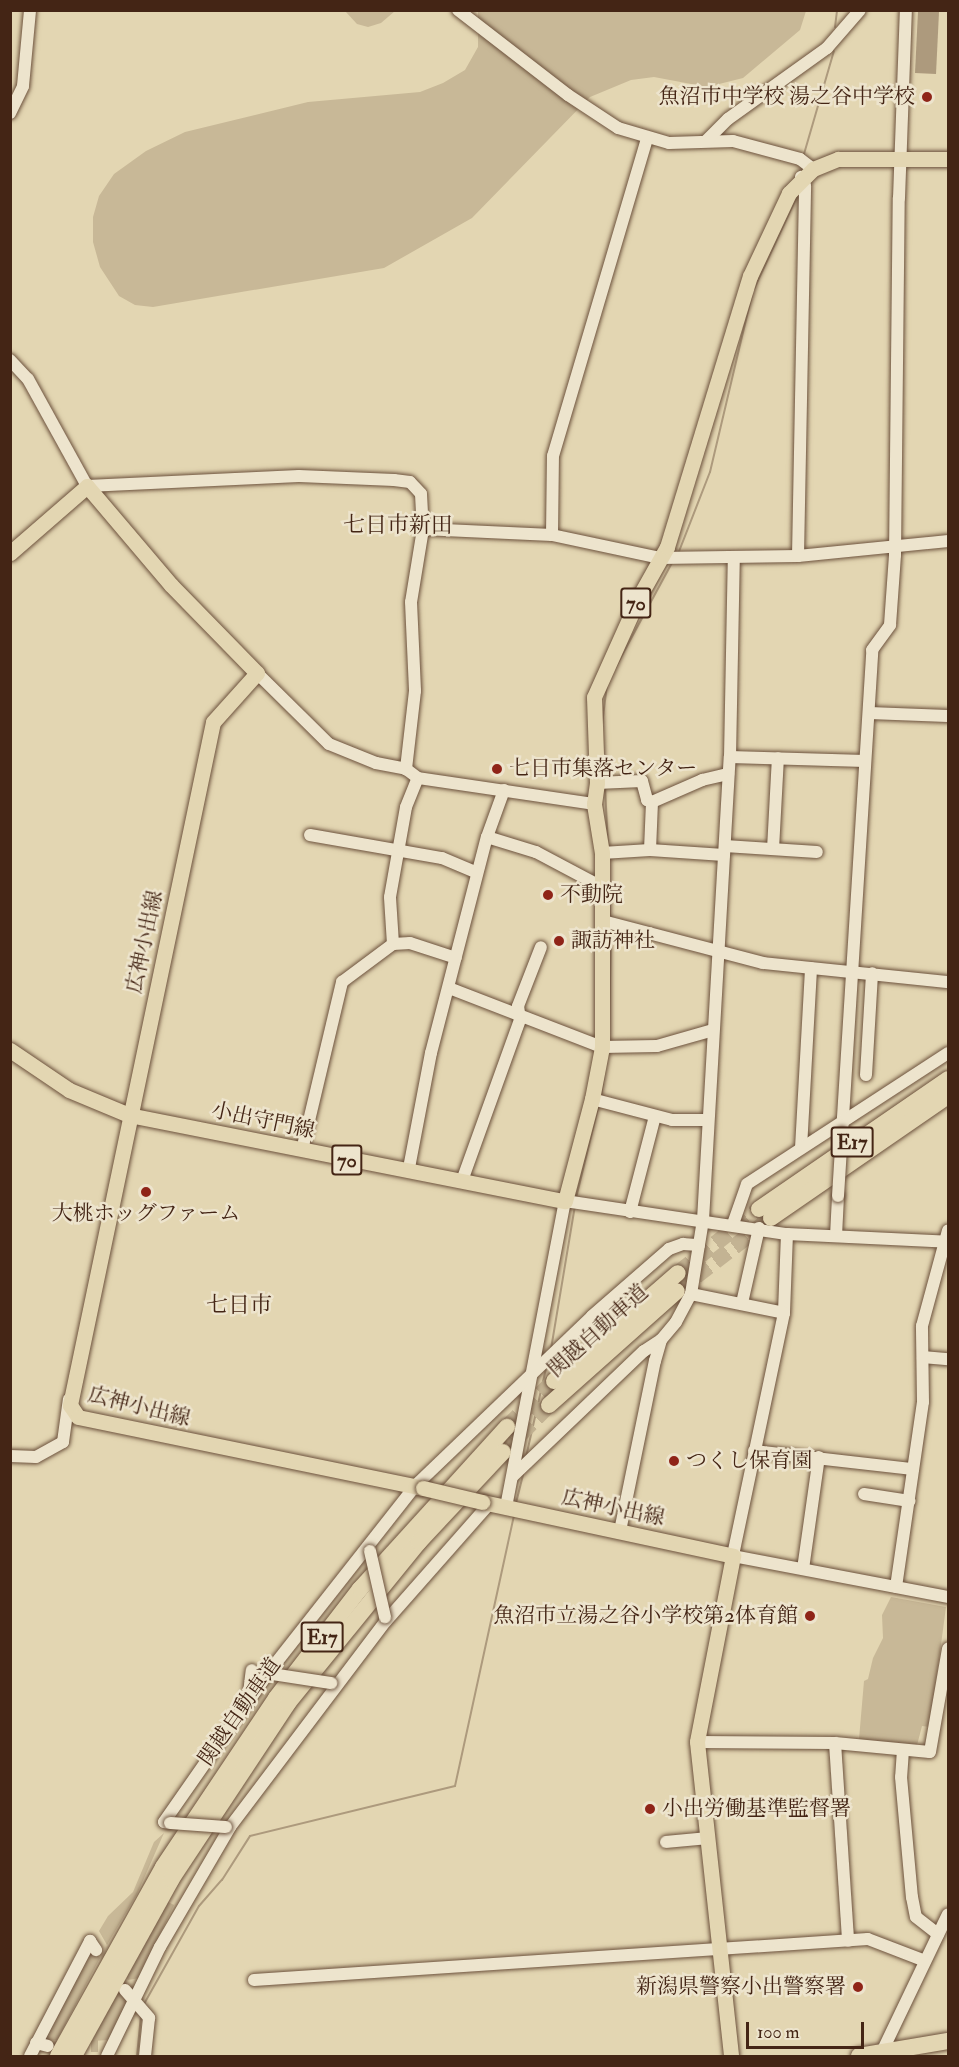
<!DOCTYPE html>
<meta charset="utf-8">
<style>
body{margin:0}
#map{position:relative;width:959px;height:2067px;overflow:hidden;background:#e3d6b2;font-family:"IM FELL Double Pica","Noto Serif JP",serif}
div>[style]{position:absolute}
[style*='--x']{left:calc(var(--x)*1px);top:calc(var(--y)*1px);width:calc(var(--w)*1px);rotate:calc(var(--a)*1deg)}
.green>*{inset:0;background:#c8b897}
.water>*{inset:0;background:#ad9a7d}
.stream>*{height:2px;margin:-1px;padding:0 1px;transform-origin:1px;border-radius:1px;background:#ad9a7d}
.minor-tunnel>*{height:12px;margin-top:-6px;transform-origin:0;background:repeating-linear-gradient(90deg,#c3b393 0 12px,transparent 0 18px)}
.highway-tunnel>*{height:16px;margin-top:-8px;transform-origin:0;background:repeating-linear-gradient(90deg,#c3b393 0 16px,transparent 0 24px)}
.roads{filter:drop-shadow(0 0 2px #6c513c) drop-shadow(0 0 2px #6c513c)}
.minor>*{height:12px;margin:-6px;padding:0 6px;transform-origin:6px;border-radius:6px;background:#ede4cd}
.major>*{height:15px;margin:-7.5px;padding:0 7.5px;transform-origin:7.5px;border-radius:7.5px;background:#e3d6b2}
.highway>*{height:16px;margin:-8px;padding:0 8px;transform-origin:8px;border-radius:8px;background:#e3d6b2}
.bridges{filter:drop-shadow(0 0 2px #6c513c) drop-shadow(0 0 2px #6c513c)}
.minor-bridge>*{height:12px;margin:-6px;padding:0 6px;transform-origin:6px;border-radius:6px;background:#ede4cd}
.major-bridge>*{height:15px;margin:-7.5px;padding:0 7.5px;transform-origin:7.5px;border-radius:7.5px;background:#e3d6b2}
.dots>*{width:16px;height:16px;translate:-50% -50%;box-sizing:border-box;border:3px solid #ede4cd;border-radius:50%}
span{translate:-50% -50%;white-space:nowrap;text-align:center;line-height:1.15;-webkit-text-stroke:5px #ede4cd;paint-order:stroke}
.shield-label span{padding:2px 4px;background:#ede4cd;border:2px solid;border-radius:4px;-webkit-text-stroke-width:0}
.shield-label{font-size:20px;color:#442515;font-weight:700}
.poi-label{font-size:21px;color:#442515}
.right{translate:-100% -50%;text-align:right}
.left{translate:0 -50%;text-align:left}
.street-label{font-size:21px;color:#442515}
.neighbourhood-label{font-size:22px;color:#442515}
.frame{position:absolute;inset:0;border:12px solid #442515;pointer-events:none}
.scale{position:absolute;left:746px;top:2022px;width:118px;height:27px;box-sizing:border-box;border:3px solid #442515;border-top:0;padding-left:8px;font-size:18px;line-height:21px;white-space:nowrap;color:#442515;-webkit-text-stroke:4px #ede4cd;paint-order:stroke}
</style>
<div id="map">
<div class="green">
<div style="clip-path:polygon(345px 11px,395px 11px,381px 23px,368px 27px,357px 24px)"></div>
<div style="clip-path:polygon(478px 11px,806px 11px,800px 30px,743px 78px,707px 87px,654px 77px,631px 80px,590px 97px,472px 218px,384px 268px,153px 307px,135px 305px,119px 296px,100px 267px,93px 242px,93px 217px,99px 196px,114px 174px,146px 151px,185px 132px,308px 102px,420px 92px,443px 83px,465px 70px,478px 47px)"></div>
<div style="clip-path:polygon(891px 1597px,946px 1607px,930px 1727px,922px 1726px,916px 1749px,859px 1739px,864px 1681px,868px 1679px,873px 1658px,883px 1638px,882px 1615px)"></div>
<div style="clip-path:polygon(164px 1833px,137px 1894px,107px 1945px,99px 1931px,108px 1916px,133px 1892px,154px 1842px)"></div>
<div style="clip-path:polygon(168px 1902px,174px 1905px,139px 1978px,128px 1980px,126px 1976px)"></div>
<div style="clip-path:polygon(95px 1950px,100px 1958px,57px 2040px,43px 2041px,88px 1952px)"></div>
<div style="clip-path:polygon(120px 1986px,127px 2002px,109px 2040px,92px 2041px)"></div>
</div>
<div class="water">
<div style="clip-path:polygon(918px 11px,939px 12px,936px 74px,915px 73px)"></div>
</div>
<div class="stream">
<div style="--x:835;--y:27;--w:17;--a:-83"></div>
<div style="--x:804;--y:154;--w:107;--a:-73.8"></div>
<div style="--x:754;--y:289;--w:105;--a:-65.1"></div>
<div style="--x:678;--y:554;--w:88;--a:-68.7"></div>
<div style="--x:710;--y:472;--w:182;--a:-76.7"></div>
<div style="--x:614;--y:670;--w:124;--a:-61.6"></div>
<div style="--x:602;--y:725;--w:39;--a:-83"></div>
<div style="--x:604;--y:760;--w:18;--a:87"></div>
<div style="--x:605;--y:787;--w:60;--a:87.1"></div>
<div style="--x:609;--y:886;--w:33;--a:88"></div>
<div style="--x:609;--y:1033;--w:105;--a:-88.9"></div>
<div style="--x:601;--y:1096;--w:27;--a:-82"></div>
<div style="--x:576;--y:1198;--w:97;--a:-76.3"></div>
<div style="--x:551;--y:1349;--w:145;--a:-80.5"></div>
<div style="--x:526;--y:1457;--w:91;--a:-77.3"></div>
<div style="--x:516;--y:1503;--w:30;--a:-76"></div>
<div style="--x:144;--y:2004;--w:112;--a:-60.7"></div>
<div style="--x:199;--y:1906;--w:35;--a:-49"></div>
<div style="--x:222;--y:1880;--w:52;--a:-57.5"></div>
<div style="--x:250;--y:1836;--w:211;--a:-13.7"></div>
<div style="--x:455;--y:1786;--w:277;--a:-77.7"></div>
<div style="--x:137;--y:2056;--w:41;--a:-84.4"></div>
</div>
<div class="minor-tunnel">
<div style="--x:73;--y:2046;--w:25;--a:0"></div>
</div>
<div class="highway-tunnel">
<div style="--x:678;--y:1273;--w:103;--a:-38.3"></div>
<div style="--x:677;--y:1291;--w:119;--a:-37.8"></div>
<div style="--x:507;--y:1427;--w:66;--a:-44.4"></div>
<div style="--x:503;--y:1452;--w:66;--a:-45.6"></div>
</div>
<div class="roads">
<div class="minor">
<div style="--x:458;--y:10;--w:139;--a:37.7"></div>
<div style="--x:568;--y:95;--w:60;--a:33.4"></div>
<div style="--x:618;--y:128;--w:53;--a:16.4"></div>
<div style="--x:669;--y:143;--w:64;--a:-1.8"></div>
<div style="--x:733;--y:141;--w:69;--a:15"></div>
<div style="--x:800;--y:159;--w:16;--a:38"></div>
<div style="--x:10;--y:113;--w:30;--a:-64"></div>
<div style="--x:23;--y:86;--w:76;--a:-84.7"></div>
<div style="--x:706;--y:141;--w:31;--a:-45"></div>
<div style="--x:728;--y:119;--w:122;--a:-35.6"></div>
<div style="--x:827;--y:48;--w:50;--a:-49"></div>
<div style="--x:10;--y:360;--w:26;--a:47"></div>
<div style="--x:28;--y:379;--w:122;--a:61.1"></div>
<div style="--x:87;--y:486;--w:212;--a:-2.7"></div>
<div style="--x:299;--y:476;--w:95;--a:2.4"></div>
<div style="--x:394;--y:480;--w:16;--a:7"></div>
<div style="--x:410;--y:482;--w:16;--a:47"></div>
<div style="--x:421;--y:494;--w:35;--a:87"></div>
<div style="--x:423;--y:529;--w:74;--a:99.3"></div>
<div style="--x:411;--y:602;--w:89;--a:87.4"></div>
<div style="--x:415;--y:691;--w:79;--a:96.6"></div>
<div style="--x:423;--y:529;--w:129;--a:2.7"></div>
<div style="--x:552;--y:535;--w:110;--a:12"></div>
<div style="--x:660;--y:558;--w:138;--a:-0.8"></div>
<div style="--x:798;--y:556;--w:151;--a:-5.7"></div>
<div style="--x:552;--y:535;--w:79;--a:-89.3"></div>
<div style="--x:553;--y:456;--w:331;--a:-73.5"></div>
<div style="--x:798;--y:556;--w:370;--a:-88.9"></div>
<div style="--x:805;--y:186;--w:10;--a:-114"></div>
<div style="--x:257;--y:673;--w:101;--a:44.6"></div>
<div style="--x:329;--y:744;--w:51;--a:22"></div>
<div style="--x:376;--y:763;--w:31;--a:11"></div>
<div style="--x:406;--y:769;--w:15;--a:37"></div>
<div style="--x:418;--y:778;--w:178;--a:8.4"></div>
<div style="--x:869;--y:713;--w:79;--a:2.2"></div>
<div style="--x:730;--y:757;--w:135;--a:1.7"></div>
<div style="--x:597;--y:783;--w:45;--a:-2.5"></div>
<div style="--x:642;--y:781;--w:20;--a:75"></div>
<div style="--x:647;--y:800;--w:5;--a:22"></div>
<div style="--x:310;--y:835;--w:134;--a:9.9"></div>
<div style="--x:442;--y:858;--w:38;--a:23"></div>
<div style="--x:487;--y:837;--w:51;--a:17"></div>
<div style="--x:536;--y:852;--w:72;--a:28"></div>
<div style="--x:725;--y:846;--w:92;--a:3.7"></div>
<div style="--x:773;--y:849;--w:91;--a:-86.9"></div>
<div style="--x:650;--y:850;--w:48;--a:-87.6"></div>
<div style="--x:652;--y:802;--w:55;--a:-23.7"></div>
<div style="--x:702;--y:780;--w:27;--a:-13"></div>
<div style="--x:602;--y:853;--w:48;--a:-3.6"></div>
<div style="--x:650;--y:850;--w:74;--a:3.9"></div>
<div style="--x:603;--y:921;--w:165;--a:14.7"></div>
<div style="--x:763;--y:963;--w:186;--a:5.9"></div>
<div style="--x:393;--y:944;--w:47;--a:-93.7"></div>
<div style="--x:390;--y:897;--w:91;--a:-79.9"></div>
<div style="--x:406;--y:807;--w:31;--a:-68"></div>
<div style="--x:449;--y:988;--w:164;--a:21.1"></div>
<div style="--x:602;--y:1047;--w:55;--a:-1"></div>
<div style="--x:657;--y:1046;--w:58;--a:-15.9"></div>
<div style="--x:866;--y:1075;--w:102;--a:-86.6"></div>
<div style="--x:592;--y:1099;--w:83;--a:14.7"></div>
<div style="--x:672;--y:1120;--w:35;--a:0"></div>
<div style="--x:842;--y:1133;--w:484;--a:-86.4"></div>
<div style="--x:872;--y:650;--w:31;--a:-54"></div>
<div style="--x:890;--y:625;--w:70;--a:-85.9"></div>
<div style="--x:895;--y:555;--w:357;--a:-89.4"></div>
<div style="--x:899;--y:198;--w:188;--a:-87.9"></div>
<div style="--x:801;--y:1148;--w:180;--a:-86.8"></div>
<div style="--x:302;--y:1150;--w:173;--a:-76.6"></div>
<div style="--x:342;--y:982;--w:64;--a:-36.7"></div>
<div style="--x:393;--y:944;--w:17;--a:-3"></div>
<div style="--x:410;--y:943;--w:48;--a:18.1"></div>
<div style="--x:409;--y:1168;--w:117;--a:-79.2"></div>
<div style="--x:431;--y:1053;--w:223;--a:-75.5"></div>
<div style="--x:487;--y:837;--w:50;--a:-70.1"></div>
<div style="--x:463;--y:1178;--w:168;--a:-70.2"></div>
<div style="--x:520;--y:1020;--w:14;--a:-98"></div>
<div style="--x:518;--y:1006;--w:63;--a:-68.7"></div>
<div style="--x:630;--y:1212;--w:99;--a:-75.4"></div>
<div style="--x:733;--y:1224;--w:42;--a:-70.7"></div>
<div style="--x:747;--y:1184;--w:240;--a:-33.1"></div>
<div style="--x:787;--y:1234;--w:79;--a:92.2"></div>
<div style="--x:784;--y:1313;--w:248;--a:101.9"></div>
<div style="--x:733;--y:1556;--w:219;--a:10.8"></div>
<div style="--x:836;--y:1236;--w:40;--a:-87.1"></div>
<div style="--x:691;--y:1294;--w:95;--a:11.5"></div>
<div style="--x:742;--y:1303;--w:77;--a:-77.2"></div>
<div style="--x:923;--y:1357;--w:25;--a:5"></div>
<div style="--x:754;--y:1451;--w:160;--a:6.5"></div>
<div style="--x:10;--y:1456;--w:26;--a:2"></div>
<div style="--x:36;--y:1457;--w:31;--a:-29"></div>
<div style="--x:63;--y:1442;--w:43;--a:-82.1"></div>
<div style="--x:513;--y:1476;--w:181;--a:-43.7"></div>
<div style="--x:644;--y:1351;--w:20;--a:-33"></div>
<div style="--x:864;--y:1494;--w:46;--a:8.8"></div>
<div style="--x:506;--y:1507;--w:312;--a:-79.1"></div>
<div style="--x:565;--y:1201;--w:224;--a:8.5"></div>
<div style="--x:787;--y:1234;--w:161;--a:2.8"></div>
<div style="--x:620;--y:1531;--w:174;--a:-78.4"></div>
<div style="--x:655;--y:1361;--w:22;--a:-74"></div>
<div style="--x:661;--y:1340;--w:23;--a:-50"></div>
<div style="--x:676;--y:1322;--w:32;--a:-62"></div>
<div style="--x:691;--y:1294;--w:75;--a:-80.8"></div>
<div style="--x:703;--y:1220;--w:464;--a:-86.7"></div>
<div style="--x:730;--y:757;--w:200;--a:-88.9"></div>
<div style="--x:803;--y:1569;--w:113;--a:-81.9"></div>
<div style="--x:896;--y:1587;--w:187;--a:-81.7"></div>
<div style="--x:923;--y:1402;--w:76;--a:-90.8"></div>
<div style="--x:922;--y:1326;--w:99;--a:-74.8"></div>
<div style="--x:248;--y:1701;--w:31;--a:-83"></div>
<div style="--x:697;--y:1742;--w:138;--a:0.4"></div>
<div style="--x:835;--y:1743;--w:95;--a:5.4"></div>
<div style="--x:930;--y:1752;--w:105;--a:-80.1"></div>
<div style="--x:835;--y:1743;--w:198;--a:86.2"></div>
<div style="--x:903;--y:1750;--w:27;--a:94"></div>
<div style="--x:901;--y:1777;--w:121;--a:84.8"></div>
<div style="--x:912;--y:1897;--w:20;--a:79"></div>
<div style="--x:916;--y:1917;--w:28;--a:38"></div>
<div style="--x:170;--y:1823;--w:6;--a:-171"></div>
<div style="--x:164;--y:1822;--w:182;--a:-55.1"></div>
<div style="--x:268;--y:1673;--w:238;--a:-51.8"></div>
<div style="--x:415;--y:1486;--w:245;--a:-43.8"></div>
<div style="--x:592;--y:1316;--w:102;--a:-41"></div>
<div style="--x:669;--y:1249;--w:15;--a:-20"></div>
<div style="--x:683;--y:1244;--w:16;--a:4"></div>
<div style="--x:666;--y:1842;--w:42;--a:-5.4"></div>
<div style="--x:254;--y:1980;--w:615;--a:-3.82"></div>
<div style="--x:868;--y:1939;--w:61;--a:21.1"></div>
<div style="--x:125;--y:1990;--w:37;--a:49"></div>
<div style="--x:149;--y:2018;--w:38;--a:96"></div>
<div style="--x:36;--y:2043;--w:12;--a:14"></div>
<div style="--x:30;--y:2056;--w:130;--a:-62.4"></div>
<div style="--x:90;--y:1941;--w:11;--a:56"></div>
<div style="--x:107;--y:2056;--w:121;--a:-64.1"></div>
<div style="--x:160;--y:1947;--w:139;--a:-59.7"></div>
<div style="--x:230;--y:1827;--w:258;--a:-52.9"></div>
<div style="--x:386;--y:1621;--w:156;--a:-48.6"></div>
<div style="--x:880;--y:2056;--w:157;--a:-64.4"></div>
</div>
<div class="major">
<div style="--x:10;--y:553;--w:102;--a:-41"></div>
<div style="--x:87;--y:486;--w:130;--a:49.7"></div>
<div style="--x:171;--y:585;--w:123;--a:45.7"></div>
<div style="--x:257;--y:673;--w:66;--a:131.9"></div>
<div style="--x:213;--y:722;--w:698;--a:101.83"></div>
<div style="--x:70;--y:1405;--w:14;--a:56"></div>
<div style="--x:78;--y:1417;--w:352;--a:11.6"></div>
<div style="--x:10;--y:1050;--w:71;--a:34.1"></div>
<div style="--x:69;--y:1090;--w:65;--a:22.6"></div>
<div style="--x:129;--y:1115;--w:444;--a:11.2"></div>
<div style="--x:565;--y:1201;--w:106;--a:-75.2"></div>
<div style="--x:592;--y:1099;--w:53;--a:-79.1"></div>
<div style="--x:602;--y:1047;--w:194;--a:-90"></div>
<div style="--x:602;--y:853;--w:50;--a:-99.3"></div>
<div style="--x:594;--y:804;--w:21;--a:-82"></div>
<div style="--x:597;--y:783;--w:86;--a:-92"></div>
<div style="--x:594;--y:697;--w:110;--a:-65.8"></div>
<div style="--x:639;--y:597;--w:57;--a:-60.8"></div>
<div style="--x:667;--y:547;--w:283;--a:-73"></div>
<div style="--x:750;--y:276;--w:92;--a:-64.8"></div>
<div style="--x:789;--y:193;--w:34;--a:-45"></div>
<div style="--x:813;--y:169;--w:27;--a:-22"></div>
<div style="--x:838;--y:159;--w:110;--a:0"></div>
<div style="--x:482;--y:1502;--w:257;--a:12.1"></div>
<div style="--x:733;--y:1556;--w:189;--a:101"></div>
<div style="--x:697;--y:1742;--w:316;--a:83.8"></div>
</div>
<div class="highway">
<div style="--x:759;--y:1209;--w:229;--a:-34.5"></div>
<div style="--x:771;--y:1218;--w:215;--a:-34.6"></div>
<div style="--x:554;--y:1381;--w:164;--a:-41.1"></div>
<div style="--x:549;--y:1405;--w:171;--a:-41.7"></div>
<div style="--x:58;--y:2056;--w:216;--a:-60.9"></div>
<div style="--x:163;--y:1867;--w:203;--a:-56.2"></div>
<div style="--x:276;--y:1698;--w:138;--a:-52.4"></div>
<div style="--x:360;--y:1589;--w:219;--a:-47.8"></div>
<div style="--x:74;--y:2056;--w:201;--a:-61.1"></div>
<div style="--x:171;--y:1880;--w:212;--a:-56.5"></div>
<div style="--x:288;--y:1703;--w:208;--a:-50.9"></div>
<div style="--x:419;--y:1542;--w:123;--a:-47"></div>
<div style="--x:859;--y:2056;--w:90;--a:-9.6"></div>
</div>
</div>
<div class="bridges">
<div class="minor-bridge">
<div style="--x:838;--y:1196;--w:63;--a:-86.4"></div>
<div style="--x:370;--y:1551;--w:68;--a:77.2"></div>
<div style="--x:272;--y:1674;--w:60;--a:8.7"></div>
<div style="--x:170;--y:1823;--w:56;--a:4.1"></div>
</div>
<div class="major-bridge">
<div style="--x:423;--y:1488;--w:61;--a:13.3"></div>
</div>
</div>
<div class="dots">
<div style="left:927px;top:97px;background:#8f2418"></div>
<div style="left:497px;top:769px;background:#8f2418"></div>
<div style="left:548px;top:895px;background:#8f2418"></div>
<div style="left:559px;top:941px;background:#8f2418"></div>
<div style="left:146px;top:1192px;background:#8f2418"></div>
<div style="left:674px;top:1461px;background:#8f2418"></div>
<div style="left:810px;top:1616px;background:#8f2418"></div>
<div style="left:650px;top:1809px;background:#8f2418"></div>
<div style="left:858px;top:1987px;background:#8f2418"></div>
</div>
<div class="shield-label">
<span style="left:636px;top:603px">70</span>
<span style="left:852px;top:1142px">E17</span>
<span style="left:347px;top:1160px">70</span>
<span style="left:322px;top:1637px">E17</span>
</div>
<div class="poi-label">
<span class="right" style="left:915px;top:97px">魚沼市中学校 湯之谷中学校</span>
<span class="left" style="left:509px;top:769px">七日市集落センター</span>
<span class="left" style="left:560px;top:895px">不動院</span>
<span class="left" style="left:571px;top:941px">諏訪神社</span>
<span style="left:146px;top:1214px">大桃ホッグファーム</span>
<span class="left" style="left:686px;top:1461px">つくし保育園</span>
<span class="right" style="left:798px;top:1616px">魚沼市立湯之谷小学校第2体育館</span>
<span class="left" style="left:662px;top:1809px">小出労働基準監督署</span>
<span class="right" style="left:846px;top:1987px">新潟県警察小出警察署</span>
</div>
<div class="street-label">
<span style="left:145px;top:942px;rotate:-78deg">広神小出線</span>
<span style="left:263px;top:1121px;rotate:12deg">小出守門線</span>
<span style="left:598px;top:1331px;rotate:-42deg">関越自動車道</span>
<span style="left:139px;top:1407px;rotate:14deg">広神小出線</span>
<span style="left:613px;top:1508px;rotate:12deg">広神小出線</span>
<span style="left:240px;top:1712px;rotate:-55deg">関越自動車道</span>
</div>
<div class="neighbourhood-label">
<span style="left:398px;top:526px">七日市新田</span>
<span style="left:239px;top:1306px">七日市</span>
</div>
<div class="frame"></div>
<div class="scale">100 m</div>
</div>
